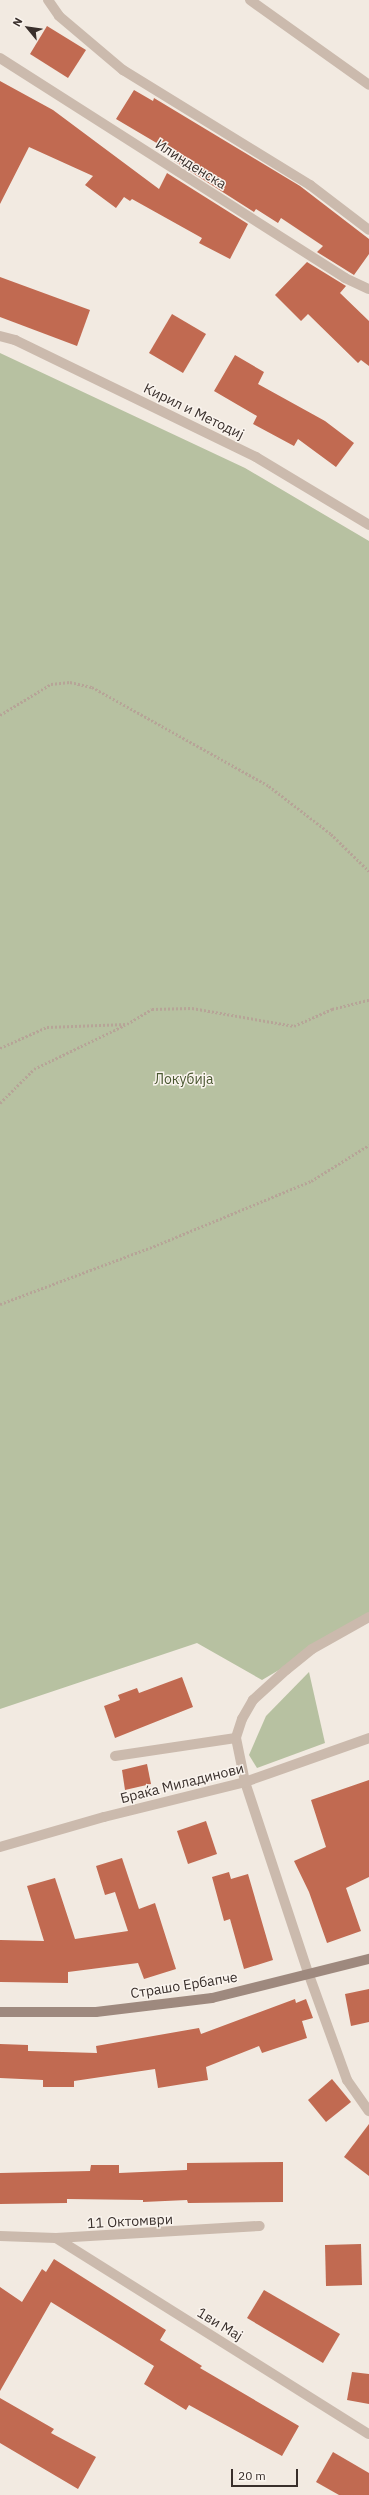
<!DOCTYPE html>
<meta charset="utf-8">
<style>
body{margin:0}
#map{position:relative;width:369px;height:2495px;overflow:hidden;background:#f2eae1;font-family:"IBM Plex Sans",sans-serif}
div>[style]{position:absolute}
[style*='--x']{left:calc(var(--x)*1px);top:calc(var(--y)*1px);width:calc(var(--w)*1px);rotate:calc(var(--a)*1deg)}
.green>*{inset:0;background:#b7c1a1}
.building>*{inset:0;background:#c16a51}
.path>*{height:2.5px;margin-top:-1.25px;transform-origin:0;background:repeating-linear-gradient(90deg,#b6a497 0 2px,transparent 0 4px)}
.street>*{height:10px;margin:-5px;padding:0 5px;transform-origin:5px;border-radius:5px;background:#cbbaad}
.secondary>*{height:10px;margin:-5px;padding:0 5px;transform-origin:5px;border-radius:5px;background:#9e897e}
span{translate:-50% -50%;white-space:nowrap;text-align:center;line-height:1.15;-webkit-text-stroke:3px #faf4ee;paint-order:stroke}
.street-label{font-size:14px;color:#392f2b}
.park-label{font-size:14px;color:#495730}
.north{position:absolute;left:8px;top:8px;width:40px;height:40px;-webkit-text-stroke:3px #faf4ee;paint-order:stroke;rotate:299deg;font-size:11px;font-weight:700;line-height:16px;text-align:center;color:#392f2b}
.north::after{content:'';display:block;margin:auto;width:14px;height:18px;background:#392f2b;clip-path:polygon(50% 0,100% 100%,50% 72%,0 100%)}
.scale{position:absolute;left:231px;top:2469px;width:67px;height:18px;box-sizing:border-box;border:2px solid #392f2b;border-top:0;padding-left:5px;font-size:12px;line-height:14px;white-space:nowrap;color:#392f2b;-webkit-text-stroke:3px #faf4ee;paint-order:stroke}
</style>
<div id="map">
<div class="green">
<div style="clip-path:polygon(0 353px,245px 468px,369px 541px,369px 1617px,262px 1680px,197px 1643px,0 1709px)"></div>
<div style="clip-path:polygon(309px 1672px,325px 1743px,257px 1768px,249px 1755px,266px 1716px)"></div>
</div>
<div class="building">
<div style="clip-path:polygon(47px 26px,86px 50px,68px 78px,30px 54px)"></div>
<div style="clip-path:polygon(0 81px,53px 110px,159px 189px,167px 173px,248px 224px,230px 259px,199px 243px,202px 238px,132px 199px,130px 201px,124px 197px,116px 208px,85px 185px,93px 176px,29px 147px,0 204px)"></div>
<div style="clip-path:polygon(134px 90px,153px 101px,154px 98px,300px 186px,369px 239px,369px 254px,354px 275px,317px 252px,323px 246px,281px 218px,278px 223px,256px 209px,254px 212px,174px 161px,177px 155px,116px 119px)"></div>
<div style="clip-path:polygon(307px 262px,346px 286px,340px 293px,369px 321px,369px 366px,361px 360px,358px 363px,308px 314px,301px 321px,275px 295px)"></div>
<div style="clip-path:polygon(0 277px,90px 310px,77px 346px,0 317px)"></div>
<div style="clip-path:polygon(172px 314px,206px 334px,183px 373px,149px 353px)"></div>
<div style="clip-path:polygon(235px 355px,264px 372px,258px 384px,325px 421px,354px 443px,336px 467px,298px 439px,294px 446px,253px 424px,257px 416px,214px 391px)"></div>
<div style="clip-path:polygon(182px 1677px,193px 1707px,115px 1738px,104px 1706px,120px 1700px,118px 1695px,137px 1688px,139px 1693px)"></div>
<div style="clip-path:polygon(147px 1764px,151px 1784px,125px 1790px,122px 1770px)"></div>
<div style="clip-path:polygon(369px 1780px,369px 1877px,346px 1888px,361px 1931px,327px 1943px,309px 1892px,294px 1861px,326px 1847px,311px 1800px)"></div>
<div style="clip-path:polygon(206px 1821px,217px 1854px,188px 1864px,177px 1831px)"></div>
<div style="clip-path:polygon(122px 1858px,139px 1909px,155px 1903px,176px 1969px,144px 1979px,138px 1963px,68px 1972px,68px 1983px,0 1982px,0 1940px,44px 1941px,27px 1886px,55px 1878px,75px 1939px,128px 1931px,115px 1892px,105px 1895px,96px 1866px)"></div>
<div style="clip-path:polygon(229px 1872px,231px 1879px,248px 1874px,273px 1960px,244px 1969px,230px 1919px,224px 1921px,212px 1877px)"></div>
<div style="clip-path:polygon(369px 1989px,369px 2022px,351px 2026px,345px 1994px)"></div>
<div style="clip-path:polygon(295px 1999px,296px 2003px,306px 1999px,313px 2018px,302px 2021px,307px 2038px,262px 2053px,259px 2046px,206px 2067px,208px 2080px,158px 2088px,155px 2069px,74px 2081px,74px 2087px,43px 2087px,43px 2080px,0 2078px,0 2044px,28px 2045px,28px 2051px,97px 2053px,96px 2046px,199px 2028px,201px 2034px)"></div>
<div style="clip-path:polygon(332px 2079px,351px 2102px,326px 2122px,308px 2100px)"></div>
<div style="clip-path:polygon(369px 2124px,369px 2176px,344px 2157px)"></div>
<div style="clip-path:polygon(283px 2162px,283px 2202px,188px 2203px,187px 2200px,143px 2202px,143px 2200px,67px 2199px,67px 2203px,0 2204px,0 2173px,90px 2171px,91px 2165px,119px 2165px,119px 2173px,187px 2170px,187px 2163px)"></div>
<div style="clip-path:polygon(361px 2244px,362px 2285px,326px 2286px,325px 2245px)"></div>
<div style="clip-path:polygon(54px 2259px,166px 2330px,160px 2340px,202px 2366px,200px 2368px,299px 2426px,282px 2456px,189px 2405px,186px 2410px,144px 2384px,154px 2366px,51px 2302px,0 2391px,0 2287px,22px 2302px,42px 2269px,46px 2272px)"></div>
<div style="clip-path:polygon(264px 2290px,340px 2334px,323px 2363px,247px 2318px)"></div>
<div style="clip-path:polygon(352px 2372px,369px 2374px,369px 2404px,347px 2400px)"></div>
<div style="clip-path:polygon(0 2398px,54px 2429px,51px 2433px,96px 2457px,78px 2489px,0 2443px)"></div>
<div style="clip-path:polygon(333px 2452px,369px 2473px,369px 2495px,339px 2495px,316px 2482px)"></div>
</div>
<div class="path">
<div style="--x:0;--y:715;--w:60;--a:-31.3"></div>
<div style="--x:51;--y:684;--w:19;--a:-6"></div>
<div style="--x:70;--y:682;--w:23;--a:13"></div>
<div style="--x:92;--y:687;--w:203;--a:29.2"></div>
<div style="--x:269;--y:786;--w:78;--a:37.7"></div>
<div style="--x:331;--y:834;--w:53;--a:44.2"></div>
<div style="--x:0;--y:1048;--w:51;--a:-24.1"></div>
<div style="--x:47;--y:1027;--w:80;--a:-2.1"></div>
<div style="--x:127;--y:1024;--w:29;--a:-31"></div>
<div style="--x:152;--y:1009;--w:40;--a:-1.4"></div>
<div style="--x:192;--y:1008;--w:104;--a:10"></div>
<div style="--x:294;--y:1026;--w:42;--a:-24.1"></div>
<div style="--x:332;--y:1009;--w:38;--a:-14"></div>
<div style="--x:0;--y:1103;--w:48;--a:-45"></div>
<div style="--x:34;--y:1069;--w:101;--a:-25.8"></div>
<div style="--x:0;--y:1304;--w:168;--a:-20.6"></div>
<div style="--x:157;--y:1245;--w:167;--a:-22.6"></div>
<div style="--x:311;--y:1181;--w:68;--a:-31.8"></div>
</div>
<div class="street">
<div style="--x:48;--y:0;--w:19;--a:55"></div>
<div style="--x:59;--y:16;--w:84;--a:40.2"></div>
<div style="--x:123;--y:70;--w:220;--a:31.6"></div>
<div style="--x:310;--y:185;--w:74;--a:37.3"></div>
<div style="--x:250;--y:0;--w:146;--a:35.5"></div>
<div style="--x:0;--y:58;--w:409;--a:32.5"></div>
<div style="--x:345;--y:278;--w:26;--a:25"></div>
<div style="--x:0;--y:336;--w:16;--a:15"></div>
<div style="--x:15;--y:340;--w:268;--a:25.9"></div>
<div style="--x:256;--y:457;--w:132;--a:31"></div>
<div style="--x:369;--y:1617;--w:65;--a:150.7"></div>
<div style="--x:312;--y:1649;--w:33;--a:141"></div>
<div style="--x:286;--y:1670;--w:45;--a:137.7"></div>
<div style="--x:253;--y:1700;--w:22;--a:120"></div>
<div style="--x:242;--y:1719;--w:20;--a:108"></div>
<div style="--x:236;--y:1738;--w:45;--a:78.4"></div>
<div style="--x:245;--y:1782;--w:203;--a:71.7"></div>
<div style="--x:309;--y:1975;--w:112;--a:70.1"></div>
<div style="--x:347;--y:2080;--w:38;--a:55"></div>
<div style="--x:115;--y:1756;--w:122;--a:-8.5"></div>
<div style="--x:0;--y:1847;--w:108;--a:-16.1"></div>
<div style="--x:104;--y:1817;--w:145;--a:-13.9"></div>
<div style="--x:245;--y:1782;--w:132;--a:-19.5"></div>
<div style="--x:0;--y:2236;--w:56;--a:2"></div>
<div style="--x:56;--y:2238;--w:204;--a:-3.4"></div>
<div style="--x:56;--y:2238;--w:369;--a:32.1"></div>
</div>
<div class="secondary">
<div style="--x:0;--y:2012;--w:96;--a:0"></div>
<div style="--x:96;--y:2012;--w:117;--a:-6.9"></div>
<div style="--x:212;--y:1998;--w:162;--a:-14"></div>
</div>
<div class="street-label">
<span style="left:191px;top:164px;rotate:32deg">Илинденска</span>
<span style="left:194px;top:411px;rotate:26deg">Кирил и Методиј</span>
<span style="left:182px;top:1783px;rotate:-14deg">Браќа Миладинови</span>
<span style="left:184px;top:1985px;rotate:-9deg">Страшо Ербапче</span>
<span style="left:130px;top:2221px;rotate:-3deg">11 Октомври</span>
<span style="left:220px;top:2324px;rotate:31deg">1ви Мај</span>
</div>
<div class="park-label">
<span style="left:184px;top:1079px">Локубија</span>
</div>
<div class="north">N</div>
<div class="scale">20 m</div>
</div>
